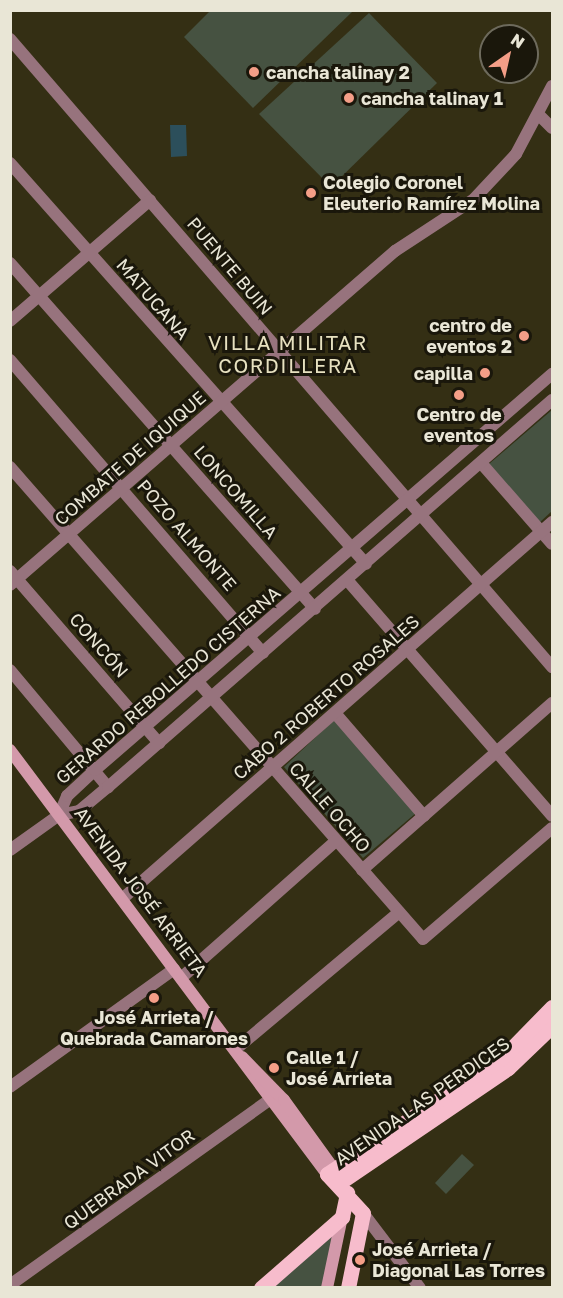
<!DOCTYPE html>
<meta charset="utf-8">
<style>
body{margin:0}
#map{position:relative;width:563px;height:1298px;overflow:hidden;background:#342f14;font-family:"Golos Text",sans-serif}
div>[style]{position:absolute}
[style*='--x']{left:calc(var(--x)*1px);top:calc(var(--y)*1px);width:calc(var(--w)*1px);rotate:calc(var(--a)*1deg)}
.green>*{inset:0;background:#465241}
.water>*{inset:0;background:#2c4f5b}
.minor>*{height:12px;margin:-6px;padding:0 6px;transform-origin:6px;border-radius:6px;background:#97737d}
.tertiary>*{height:12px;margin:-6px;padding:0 6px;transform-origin:6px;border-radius:6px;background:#97737d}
.secondary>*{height:12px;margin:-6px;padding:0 6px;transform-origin:6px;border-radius:6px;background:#d399aa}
.primary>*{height:15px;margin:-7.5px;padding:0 7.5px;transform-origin:7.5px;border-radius:7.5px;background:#f7bccc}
.dots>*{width:16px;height:16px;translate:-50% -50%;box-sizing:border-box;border:3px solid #1a170b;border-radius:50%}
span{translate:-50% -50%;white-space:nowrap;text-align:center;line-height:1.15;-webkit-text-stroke:6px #1a170b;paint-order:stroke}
.poi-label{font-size:18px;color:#e9e6d6;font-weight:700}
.left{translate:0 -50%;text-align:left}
.right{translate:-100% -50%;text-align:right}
.street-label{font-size:18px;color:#e9e6d6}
.neighbourhood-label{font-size:20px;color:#e7e1c0;letter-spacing:1.5px}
.frame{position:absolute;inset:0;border:12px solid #e9e6d6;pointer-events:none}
.north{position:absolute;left:479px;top:24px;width:60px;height:60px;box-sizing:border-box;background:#1a170b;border:2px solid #6d6a5c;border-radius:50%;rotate:34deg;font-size:16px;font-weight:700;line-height:24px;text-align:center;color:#e9e6d6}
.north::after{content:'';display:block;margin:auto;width:21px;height:27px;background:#f49e87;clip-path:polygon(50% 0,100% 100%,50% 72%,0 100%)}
</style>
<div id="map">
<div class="green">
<div style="clip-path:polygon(211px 10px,353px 10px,353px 11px,253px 108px,184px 37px)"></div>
<div style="clip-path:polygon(369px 13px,437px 83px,331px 187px,259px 114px)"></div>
<div style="clip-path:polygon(552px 410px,552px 511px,539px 523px,489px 464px)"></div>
<div style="clip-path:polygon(334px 720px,416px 813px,363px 858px,284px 767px)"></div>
<div style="clip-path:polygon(462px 1154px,474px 1165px,446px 1194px,435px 1183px)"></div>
<div style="clip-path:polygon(334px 1230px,322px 1287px,270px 1288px)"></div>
</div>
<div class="water">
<div style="clip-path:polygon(170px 125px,186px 125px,187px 156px,171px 157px)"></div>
</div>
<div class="minor">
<div style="--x:10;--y:39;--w:830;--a:49.2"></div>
<div style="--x:540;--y:116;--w:17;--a:45"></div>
<div style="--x:10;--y:163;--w:536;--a:48.4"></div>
<div style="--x:10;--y:263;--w:461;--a:48.6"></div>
<div style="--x:10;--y:321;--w:185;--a:-40.8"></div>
<div style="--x:10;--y:360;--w:387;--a:49.2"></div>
<div style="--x:482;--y:464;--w:106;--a:48.8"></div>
<div style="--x:10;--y:467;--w:627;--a:48.81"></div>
<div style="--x:423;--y:939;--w:170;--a:-40.7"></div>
<div style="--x:10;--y:571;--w:228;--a:49.1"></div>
<div style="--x:348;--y:581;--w:311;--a:49"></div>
<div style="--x:10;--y:585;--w:510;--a:-40.94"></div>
<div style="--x:395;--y:251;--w:93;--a:-33.2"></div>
<div style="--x:473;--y:200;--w:63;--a:-46.9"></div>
<div style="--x:516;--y:154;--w:77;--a:-62.1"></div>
<div style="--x:10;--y:670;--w:153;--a:50.1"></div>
<div style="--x:335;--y:713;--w:136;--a:49.2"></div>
<div style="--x:59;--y:815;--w:21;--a:-67"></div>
<div style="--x:67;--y:796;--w:38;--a:-43"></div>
<div style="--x:95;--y:770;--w:605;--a:-40.91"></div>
<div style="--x:59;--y:815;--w:20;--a:-11"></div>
<div style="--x:79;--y:811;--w:38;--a:-40"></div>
<div style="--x:108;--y:787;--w:589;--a:-41.08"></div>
<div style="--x:10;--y:850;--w:60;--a:-35.5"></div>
<div style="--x:362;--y:870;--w:253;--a:-41.3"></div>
<div style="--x:122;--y:899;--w:572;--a:-41.24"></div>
<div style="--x:181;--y:978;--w:207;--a:-41.5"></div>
<div style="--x:236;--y:1049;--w:213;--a:-40"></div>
<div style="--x:10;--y:1285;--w:317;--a:-35.5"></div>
</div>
<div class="tertiary">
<div style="--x:10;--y:1087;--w:202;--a:-35.7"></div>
<div style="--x:363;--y:1213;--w:94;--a:52.8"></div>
</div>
<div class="secondary">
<div style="--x:10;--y:750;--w:529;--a:53.22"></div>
<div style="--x:242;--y:1057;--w:60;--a:45.7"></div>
<div style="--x:284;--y:1100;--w:92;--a:54.2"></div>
<div style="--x:327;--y:1288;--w:73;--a:-78.1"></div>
</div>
<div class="primary">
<div style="--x:339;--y:1183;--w:204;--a:-34.2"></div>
<div style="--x:508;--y:1068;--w:61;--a:-43.7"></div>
<div style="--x:261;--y:1288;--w:108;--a:-41.2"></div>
<div style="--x:342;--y:1217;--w:25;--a:-78"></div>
<div style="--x:348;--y:1288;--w:76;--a:-78.7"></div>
<div style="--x:363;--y:1213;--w:53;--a:-132.7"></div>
<div style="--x:327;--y:1174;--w:211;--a:-33.6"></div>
<div style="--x:503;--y:1057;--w:70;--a:-45.6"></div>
</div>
<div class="dots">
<div style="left:254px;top:72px;background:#f49e87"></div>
<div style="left:349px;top:98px;background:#f49e87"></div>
<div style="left:311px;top:193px;background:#f49e87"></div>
<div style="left:524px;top:336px;background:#f49e87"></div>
<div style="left:485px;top:373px;background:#f49e87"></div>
<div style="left:459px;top:395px;background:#f49e87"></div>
<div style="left:154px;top:998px;background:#f49e87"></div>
<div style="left:274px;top:1068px;background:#f49e87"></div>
<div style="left:360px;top:1260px;background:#f49e87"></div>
</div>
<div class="poi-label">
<span class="left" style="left:266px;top:72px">cancha talinay 2</span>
<span class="left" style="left:361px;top:98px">cancha talinay 1</span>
<span class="left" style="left:323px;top:193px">Colegio Coronel<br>Eleuterio Ramírez Molina</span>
<span class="right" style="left:512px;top:336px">centro de<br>eventos 2</span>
<span class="right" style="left:473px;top:373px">capilla</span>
<span style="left:459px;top:425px">Centro de<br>eventos</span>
<span style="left:154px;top:1028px">José Arrieta /<br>Quebrada Camarones</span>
<span class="left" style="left:286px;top:1068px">Calle 1 /<br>José Arrieta</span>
<span class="left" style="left:372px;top:1260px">José Arrieta /<br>Diagonal Las Torres</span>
</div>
<div class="street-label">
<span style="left:230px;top:266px;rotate:50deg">PUENTE BUIN</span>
<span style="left:153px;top:299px;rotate:49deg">MATUCANA</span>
<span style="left:130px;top:458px;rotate:-41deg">COMBATE DE IQUIQUE</span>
<span style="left:236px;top:492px;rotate:49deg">LONCOMILLA</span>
<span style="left:187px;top:535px;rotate:49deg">POZO ALMONTE</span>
<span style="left:99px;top:645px;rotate:49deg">CONCÓN</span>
<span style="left:168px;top:685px;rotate:-41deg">GERARDO REBOLLEDO CISTERNA</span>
<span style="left:326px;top:697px;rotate:-41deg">CABO 2 ROBERTO ROSALES</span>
<span style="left:330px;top:807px;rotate:49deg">CALLE OCHO</span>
<span style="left:141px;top:892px;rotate:53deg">AVENIDA JOSÉ ARRIETA</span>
<span style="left:422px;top:1101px;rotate:-35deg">AVENIDA LAS PERDICES</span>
<span style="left:129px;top:1179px;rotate:-36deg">QUEBRADA VITOR</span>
</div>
<div class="neighbourhood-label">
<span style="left:288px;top:354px">VILLA MILITAR<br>CORDILLERA</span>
</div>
<div class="frame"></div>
<div class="north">N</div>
</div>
